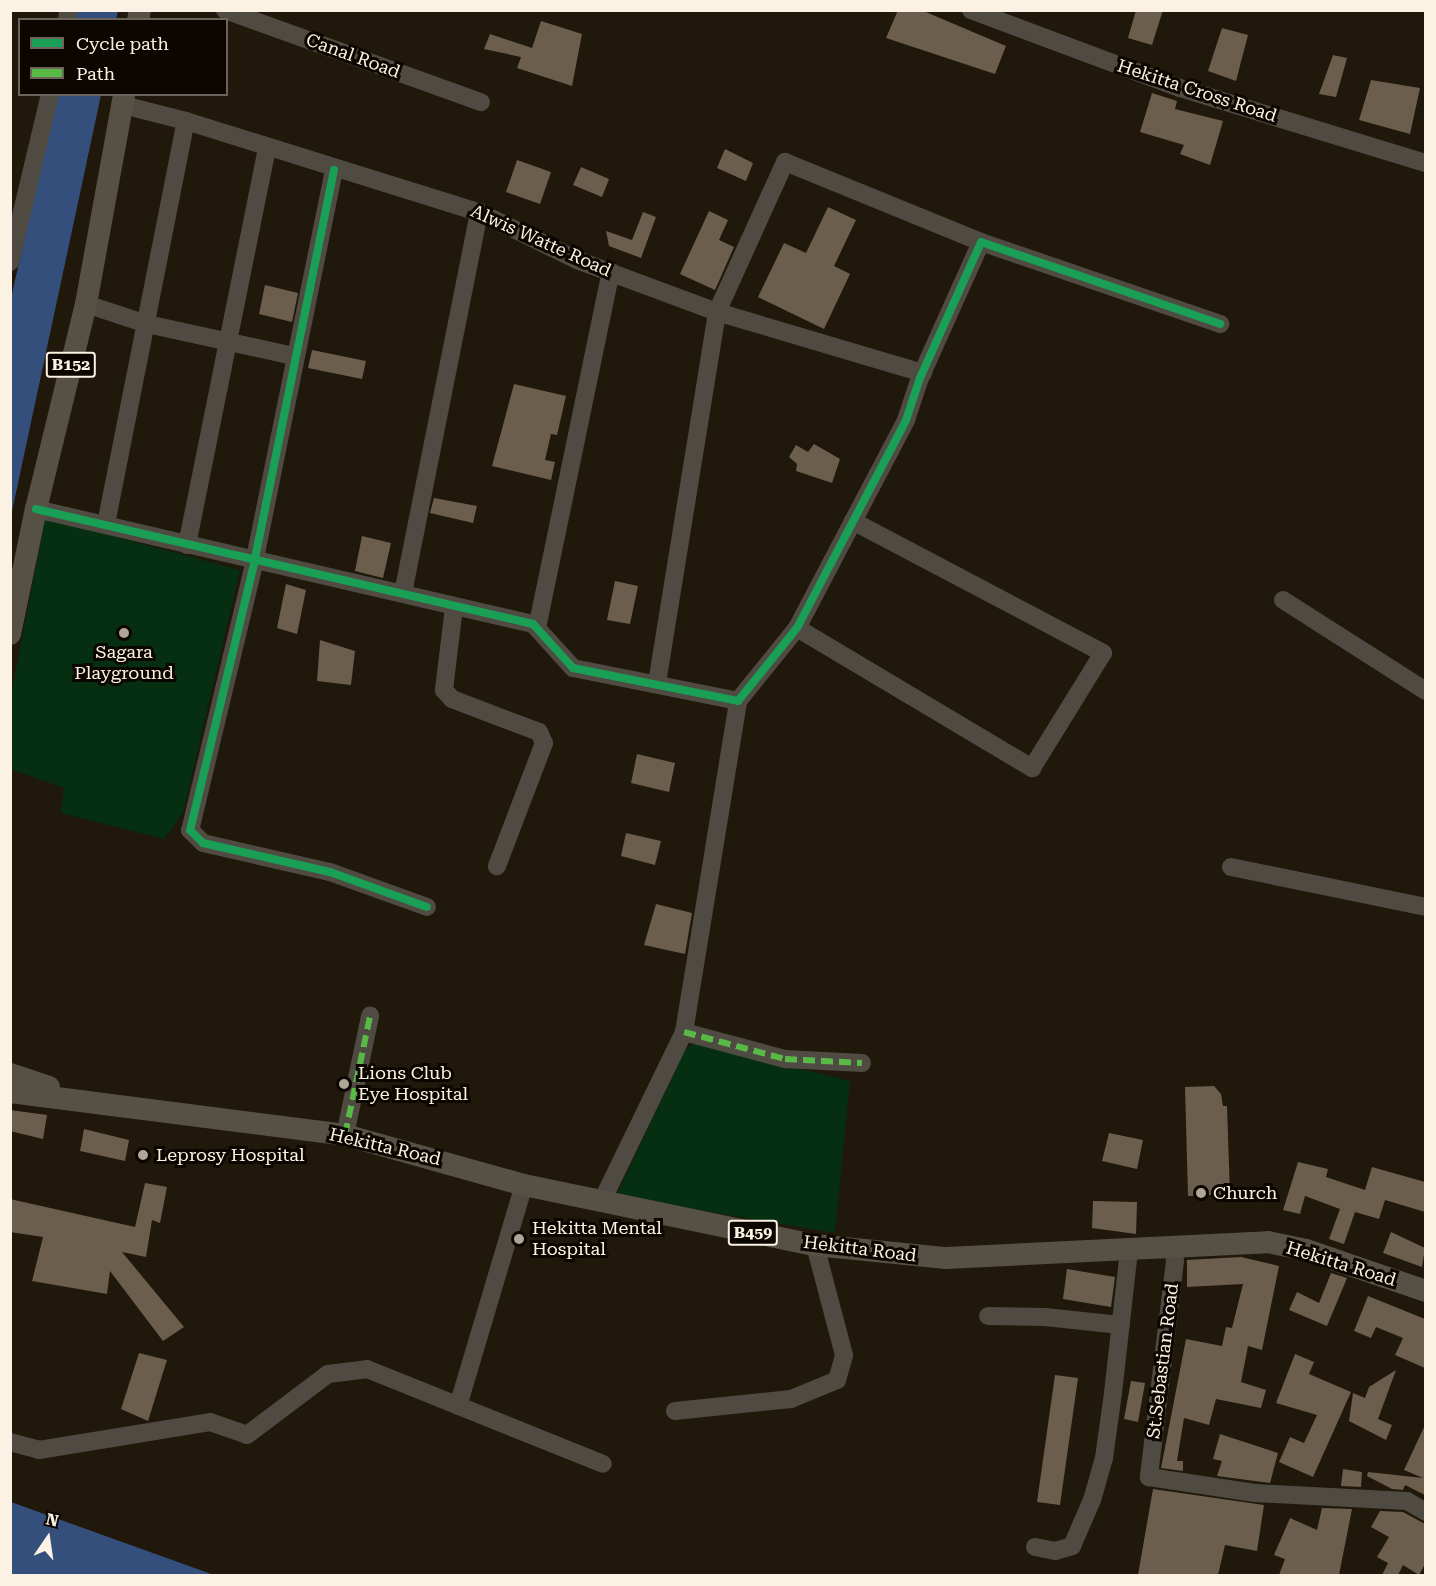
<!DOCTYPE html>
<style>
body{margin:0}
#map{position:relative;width:1436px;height:1586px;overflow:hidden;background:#20180a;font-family:"Roboto Serif",serif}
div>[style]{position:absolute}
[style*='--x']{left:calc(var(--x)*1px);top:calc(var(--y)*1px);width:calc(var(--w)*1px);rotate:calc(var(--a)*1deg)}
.green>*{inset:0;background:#062e10}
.water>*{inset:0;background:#344f7c}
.building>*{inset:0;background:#6b5e4d}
.minor>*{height:18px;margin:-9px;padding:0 9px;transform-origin:9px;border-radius:9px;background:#4f4b42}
.major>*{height:22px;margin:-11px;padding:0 11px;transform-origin:11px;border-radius:11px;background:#565144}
.quiet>*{height:6px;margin-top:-3px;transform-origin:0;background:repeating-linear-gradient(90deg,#58b947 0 12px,transparent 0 18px)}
.cycleway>*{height:8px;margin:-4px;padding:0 4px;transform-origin:4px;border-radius:4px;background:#1a9f57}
.dots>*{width:16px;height:16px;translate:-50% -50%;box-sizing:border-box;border:3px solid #0c0601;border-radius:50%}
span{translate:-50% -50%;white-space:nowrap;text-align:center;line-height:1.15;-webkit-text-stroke:6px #0c0601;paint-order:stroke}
.shield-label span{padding:2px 4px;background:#0c0601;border:2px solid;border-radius:4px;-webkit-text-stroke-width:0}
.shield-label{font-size:16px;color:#fcf2e3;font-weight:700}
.street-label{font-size:18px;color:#fcf2e3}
.poi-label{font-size:18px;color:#fcf2e3}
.left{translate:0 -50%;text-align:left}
.frame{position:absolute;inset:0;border:12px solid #fcf2e3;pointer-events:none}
.legend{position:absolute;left:18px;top:18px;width:210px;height:78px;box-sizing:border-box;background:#0c0601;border:2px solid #6c645b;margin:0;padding:8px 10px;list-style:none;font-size:18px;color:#fcf2e3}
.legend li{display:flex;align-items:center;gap:12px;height:30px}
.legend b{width:30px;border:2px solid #6c645b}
.north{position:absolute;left:18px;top:1508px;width:60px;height:60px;-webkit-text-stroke:4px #0c0601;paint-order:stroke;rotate:13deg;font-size:16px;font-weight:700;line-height:24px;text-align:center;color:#fcf2e3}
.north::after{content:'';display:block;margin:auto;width:21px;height:27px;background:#fcf2e3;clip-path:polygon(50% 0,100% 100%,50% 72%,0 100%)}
</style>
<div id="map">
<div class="green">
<div style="clip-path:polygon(45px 518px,240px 570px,183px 813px,164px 839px,61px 813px,64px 788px,11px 769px,11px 696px)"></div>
<div style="clip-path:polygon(694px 1043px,850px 1081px,835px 1233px,616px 1196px,685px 1050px)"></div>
</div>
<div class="water">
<div style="clip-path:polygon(76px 11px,118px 11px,116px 19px,74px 20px)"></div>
<div style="clip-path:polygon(57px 95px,101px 95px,11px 516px,11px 298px)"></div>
<div style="clip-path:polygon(11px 1502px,214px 1575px,11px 1575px)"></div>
</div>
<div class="building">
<div style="clip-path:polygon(898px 10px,921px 10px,1006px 46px,995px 74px,886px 38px)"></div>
<div style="clip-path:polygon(1136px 10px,1163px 10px,1152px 45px,1128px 38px)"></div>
<div style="clip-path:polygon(541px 21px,582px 34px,572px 86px,517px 68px,521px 57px,484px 49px,490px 34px,532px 48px)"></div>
<div style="clip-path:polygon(1222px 28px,1248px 35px,1236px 81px,1208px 71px)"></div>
<div style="clip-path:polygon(1333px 55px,1347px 58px,1336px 97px,1319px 94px)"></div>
<div style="clip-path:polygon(1371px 80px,1420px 88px,1410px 134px,1359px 120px)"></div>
<div style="clip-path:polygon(1152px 93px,1177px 101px,1175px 109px,1223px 121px,1210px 165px,1180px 154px,1184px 145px,1140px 132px)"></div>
<div style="clip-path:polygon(725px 149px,753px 163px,746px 181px,717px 168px)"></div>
<div style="clip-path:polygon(517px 160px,551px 172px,540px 204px,506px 192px)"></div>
<div style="clip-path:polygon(581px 167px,609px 179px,602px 197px,573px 185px)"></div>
<div style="clip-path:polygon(828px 207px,856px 220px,834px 266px,850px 274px,824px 329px,758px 297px,784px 243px,806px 253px)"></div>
<div style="clip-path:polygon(709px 211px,728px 220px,719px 240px,734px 247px,715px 290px,680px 274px)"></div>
<div style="clip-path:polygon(643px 212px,656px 217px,641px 258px,609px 246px,606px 231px,632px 240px)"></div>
<div style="clip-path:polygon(265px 285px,298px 293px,292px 322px,259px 314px)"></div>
<div style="clip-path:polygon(312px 350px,366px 361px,362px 379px,308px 368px)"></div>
<div style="clip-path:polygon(514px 384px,566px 396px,557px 435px,551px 434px,545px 460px,555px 462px,551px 480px,492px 466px)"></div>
<div style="clip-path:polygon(814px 444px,840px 459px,832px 483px,796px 471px,797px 464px,789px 457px,796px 445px,808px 452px)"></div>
<div style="clip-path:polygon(434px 498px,477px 506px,473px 523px,430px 513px)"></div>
<div style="clip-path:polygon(362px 536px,391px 543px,383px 578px,355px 571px)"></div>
<div style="clip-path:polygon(615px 581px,638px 586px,630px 624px,607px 620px)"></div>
<div style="clip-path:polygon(286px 584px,306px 590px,297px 634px,277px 628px)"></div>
<div style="clip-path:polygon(320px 640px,355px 651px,351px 685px,317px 681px)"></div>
<div style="clip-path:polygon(637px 754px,675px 763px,669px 792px,631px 783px)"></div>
<div style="clip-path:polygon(626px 833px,661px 841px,655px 865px,621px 856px)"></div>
<div style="clip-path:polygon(656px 904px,692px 913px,685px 954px,644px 945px)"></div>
<div style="clip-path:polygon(1214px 1086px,1221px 1094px,1223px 1106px,1227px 1106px,1230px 1194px,1188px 1196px,1185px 1087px)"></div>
<div style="clip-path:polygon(10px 1110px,47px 1115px,43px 1139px,10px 1131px)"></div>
<div style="clip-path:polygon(84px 1129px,129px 1140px,125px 1161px,80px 1151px)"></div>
<div style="clip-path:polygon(1109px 1133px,1143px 1140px,1137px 1169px,1102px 1161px)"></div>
<div style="clip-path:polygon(1298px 1162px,1328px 1169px,1326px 1177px,1365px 1190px,1372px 1167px,1425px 1182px,1425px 1212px,1385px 1200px,1379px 1219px,1355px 1212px,1344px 1244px,1329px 1239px,1340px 1209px,1305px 1196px,1300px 1214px,1283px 1210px)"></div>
<div style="clip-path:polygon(145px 1183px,167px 1187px,160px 1223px,152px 1220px,146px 1257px,122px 1252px,184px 1327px,163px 1341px,110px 1271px,107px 1294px,32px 1281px,43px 1237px,10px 1232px,10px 1199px,135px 1227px)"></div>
<div style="clip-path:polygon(1093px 1201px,1137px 1202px,1136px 1234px,1092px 1228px)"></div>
<div style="clip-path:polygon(1391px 1232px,1425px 1248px,1422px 1267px,1383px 1253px)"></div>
<div style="clip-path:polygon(1241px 1257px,1279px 1266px,1262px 1350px,1248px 1346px,1241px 1382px,1266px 1390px,1261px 1408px,1216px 1399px,1209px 1425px,1184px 1418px,1177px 1461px,1183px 1461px,1183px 1471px,1161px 1468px,1186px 1339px,1222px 1346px,1226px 1327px,1232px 1328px,1243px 1284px,1187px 1287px,1187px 1260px)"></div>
<div style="clip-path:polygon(1067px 1269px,1115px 1277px,1111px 1307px,1063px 1299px)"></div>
<div style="clip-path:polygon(1331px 1273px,1347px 1278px,1327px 1326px,1289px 1310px,1297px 1292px,1319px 1303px)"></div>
<div style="clip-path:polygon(1368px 1296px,1425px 1319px,1425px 1368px,1395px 1355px,1403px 1338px,1376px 1327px,1371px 1338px,1354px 1331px)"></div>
<div style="clip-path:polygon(139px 1353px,167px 1360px,148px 1421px,121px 1409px)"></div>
<div style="clip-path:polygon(1295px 1354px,1314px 1362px,1309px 1374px,1351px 1392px,1313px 1477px,1279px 1462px,1290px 1437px,1304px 1443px,1317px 1415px,1276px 1403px)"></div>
<div style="clip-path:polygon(1396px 1370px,1378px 1419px,1392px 1425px,1386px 1440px,1349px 1421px,1353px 1393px,1365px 1398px,1369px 1387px)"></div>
<div style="clip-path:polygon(1055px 1375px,1078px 1378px,1060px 1505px,1037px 1502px)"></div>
<div style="clip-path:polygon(1131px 1381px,1145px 1383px,1138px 1422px,1124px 1419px)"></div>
<div style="clip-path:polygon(1425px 1425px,1425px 1495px,1405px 1485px,1403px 1490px,1392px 1489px,1367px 1476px,1368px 1472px,1423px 1478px,1404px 1470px)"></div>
<div style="clip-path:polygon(1220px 1434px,1278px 1453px,1270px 1483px,1217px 1476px,1222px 1461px,1213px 1459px)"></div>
<div style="clip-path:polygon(1343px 1469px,1362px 1472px,1361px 1487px,1341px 1486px)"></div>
<div style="clip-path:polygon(1153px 1489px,1264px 1505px,1257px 1551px,1225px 1545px,1218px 1575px,1138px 1575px)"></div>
<div style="clip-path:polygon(1322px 1508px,1352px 1509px,1339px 1575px,1279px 1575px,1285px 1559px,1274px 1555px,1290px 1518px,1317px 1530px)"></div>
<div style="clip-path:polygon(1380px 1511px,1403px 1512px,1425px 1524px,1425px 1564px,1419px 1575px,1403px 1565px,1398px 1575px,1382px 1575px,1388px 1563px,1377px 1557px,1389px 1537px,1371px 1527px)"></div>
</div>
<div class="minor">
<div style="--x:225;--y:10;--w:272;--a:19.8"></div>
<div style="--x:971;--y:10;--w:223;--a:20.5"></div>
<div style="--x:1180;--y:88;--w:257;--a:17"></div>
<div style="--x:67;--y:20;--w:10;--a:-84"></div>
<div style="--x:123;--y:105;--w:65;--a:14.3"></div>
<div style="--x:186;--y:121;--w:307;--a:17.3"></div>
<div style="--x:479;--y:212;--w:109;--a:26.1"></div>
<div style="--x:577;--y:260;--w:149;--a:20.4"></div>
<div style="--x:717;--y:312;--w:215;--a:16.5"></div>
<div style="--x:334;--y:170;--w:398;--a:101.5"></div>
<div style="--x:255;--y:560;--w:278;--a:103.5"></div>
<div style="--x:190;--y:830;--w:18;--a:45"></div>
<div style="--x:203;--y:843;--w:130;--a:12.9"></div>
<div style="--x:330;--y:872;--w:103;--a:19.8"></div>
<div style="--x:10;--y:262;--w:173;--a:-76.6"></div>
<div style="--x:86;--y:304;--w:64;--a:18.2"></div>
<div style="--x:147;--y:324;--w:150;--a:12.3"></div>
<div style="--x:36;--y:509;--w:510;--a:13.03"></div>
<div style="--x:533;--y:624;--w:59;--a:47.7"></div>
<div style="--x:573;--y:668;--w:168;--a:11.3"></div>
<div style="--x:738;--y:701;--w:94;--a:-51.1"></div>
<div style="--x:797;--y:628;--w:235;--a:-62.3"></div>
<div style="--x:906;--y:420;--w:44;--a:-71.6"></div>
<div style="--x:920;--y:378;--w:149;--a:-65.8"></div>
<div style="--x:981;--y:242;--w:253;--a:18.9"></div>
<div style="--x:106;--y:524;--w:411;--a:-78.8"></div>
<div style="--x:187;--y:545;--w:404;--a:-78.6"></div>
<div style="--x:403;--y:593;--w:389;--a:-78.7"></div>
<div style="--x:1283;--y:600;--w:169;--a:32.5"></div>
<div style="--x:454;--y:607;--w:84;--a:96.9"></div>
<div style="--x:444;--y:690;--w:12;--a:48"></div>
<div style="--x:452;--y:699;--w:93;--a:20.8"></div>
<div style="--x:539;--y:732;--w:12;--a:66"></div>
<div style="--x:544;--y:743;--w:132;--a:110.9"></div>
<div style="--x:537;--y:628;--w:364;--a:-78.3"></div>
<div style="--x:797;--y:628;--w:274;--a:30.8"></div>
<div style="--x:1032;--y:768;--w:135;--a:-58.3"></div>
<div style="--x:1103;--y:653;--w:283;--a:-152.2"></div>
<div style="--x:657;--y:683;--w:376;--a:-80.8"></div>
<div style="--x:717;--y:312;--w:165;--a:-65.6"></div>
<div style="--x:785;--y:162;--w:212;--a:22.2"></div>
<div style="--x:1231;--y:867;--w:199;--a:11.6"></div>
<div style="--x:684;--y:1032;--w:105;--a:15"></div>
<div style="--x:785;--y:1059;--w:77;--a:3"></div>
<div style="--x:345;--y:1135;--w:122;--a:-78.1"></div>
<div style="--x:601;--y:1203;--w:190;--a:-64.1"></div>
<div style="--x:684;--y:1032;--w:335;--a:-80.7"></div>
<div style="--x:1173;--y:1245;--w:16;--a:83"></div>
<div style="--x:1175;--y:1261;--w:218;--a:96.9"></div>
<div style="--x:1149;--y:1477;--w:107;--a:8.6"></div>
<div style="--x:1255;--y:1493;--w:152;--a:3"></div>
<div style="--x:1407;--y:1501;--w:22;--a:30"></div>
<div style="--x:988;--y:1316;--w:57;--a:1"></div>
<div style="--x:1045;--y:1317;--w:76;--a:6"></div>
<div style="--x:458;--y:1406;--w:231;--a:-73.4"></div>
<div style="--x:675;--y:1411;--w:117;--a:-5.9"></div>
<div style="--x:791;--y:1399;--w:50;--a:-22.4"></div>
<div style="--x:837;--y:1380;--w:26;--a:-74"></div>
<div style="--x:844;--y:1355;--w:114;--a:-104.8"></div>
<div style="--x:10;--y:1442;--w:30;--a:15"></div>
<div style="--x:39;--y:1450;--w:173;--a:-9.3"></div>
<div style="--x:210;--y:1422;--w:39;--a:19"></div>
<div style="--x:247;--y:1435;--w:101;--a:-37"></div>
<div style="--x:328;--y:1374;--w:39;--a:-7"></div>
<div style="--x:367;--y:1369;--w:254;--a:21.9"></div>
<div style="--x:1035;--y:1547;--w:20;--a:11"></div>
<div style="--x:1055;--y:1551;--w:18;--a:-16"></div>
<div style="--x:1072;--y:1546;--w:50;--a:-66.5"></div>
<div style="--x:1092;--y:1500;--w:44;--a:-74.1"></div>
<div style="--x:1104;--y:1458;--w:66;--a:-82.1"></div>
<div style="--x:1113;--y:1393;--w:143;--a:-83.6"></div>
</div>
<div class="major">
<div style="--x:138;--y:20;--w:10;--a:-79"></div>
<div style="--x:10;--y:634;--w:128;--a:-78.3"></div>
<div style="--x:36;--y:509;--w:211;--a:-76.3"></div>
<div style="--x:86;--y:304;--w:213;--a:-79.7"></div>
<div style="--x:10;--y:1074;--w:41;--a:18.4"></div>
<div style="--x:10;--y:1092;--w:338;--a:7.3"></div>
<div style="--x:345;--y:1135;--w:186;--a:15.6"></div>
<div style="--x:524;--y:1185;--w:297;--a:11.7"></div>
<div style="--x:815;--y:1245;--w:132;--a:5.7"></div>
<div style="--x:946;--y:1258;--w:322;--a:-2.8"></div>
<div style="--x:1268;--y:1242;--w:39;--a:12"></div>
<div style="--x:1306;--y:1250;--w:127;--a:18.9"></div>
</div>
<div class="quiet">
<div style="--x:684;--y:1032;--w:105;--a:15"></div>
<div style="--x:785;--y:1059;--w:77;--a:3"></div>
<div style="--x:345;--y:1135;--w:122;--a:-78.1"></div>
</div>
<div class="cycleway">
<div style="--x:334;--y:170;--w:398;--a:101.5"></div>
<div style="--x:255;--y:560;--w:278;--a:103.5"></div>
<div style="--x:190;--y:830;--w:18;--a:45"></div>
<div style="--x:203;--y:843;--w:130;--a:12.9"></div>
<div style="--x:330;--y:872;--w:103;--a:19.8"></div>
<div style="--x:36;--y:509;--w:510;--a:13.03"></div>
<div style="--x:533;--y:624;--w:59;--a:47.7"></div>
<div style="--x:573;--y:668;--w:168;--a:11.3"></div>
<div style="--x:738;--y:701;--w:94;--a:-51.1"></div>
<div style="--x:797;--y:628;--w:235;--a:-62.3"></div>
<div style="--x:906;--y:420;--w:44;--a:-71.6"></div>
<div style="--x:920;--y:378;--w:149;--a:-65.8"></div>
<div style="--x:981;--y:242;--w:253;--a:18.9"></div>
</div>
<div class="dots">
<div style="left:124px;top:633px;background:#afa697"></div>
<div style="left:344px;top:1084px;background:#afa697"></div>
<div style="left:143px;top:1155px;background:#afa697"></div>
<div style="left:1201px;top:1193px;background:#afa697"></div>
<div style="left:519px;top:1239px;background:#afa697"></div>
</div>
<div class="shield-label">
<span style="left:71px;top:365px">B152</span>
<span style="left:753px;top:1233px">B459</span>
</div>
<div class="street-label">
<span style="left:353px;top:56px;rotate:20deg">Canal Road</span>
<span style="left:1197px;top:91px;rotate:18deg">Hekitta Cross Road</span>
<span style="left:541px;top:241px;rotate:24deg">Alwis Watte Road</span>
<span style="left:385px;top:1147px;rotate:13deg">Hekitta Road</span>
<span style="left:860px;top:1249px;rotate:7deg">Hekitta Road</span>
<span style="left:1341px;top:1264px;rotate:17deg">Hekitta Road</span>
<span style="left:1163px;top:1361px;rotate:-83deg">St.Sebastian Road</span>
</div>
<div class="poi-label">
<span style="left:124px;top:663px">Sagara<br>Playground</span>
<span class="left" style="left:358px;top:1084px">Lions Club<br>Eye Hospital</span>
<span class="left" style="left:156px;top:1155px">Leprosy Hospital</span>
<span class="left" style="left:1213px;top:1193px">Church</span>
<span class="left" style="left:532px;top:1239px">Hekitta Mental<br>Hospital</span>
</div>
<div class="frame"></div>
<ul class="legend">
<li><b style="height:8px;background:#1a9f57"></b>Cycle path</li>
<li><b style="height:8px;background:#58b947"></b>Path</li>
</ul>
<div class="north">N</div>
</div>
